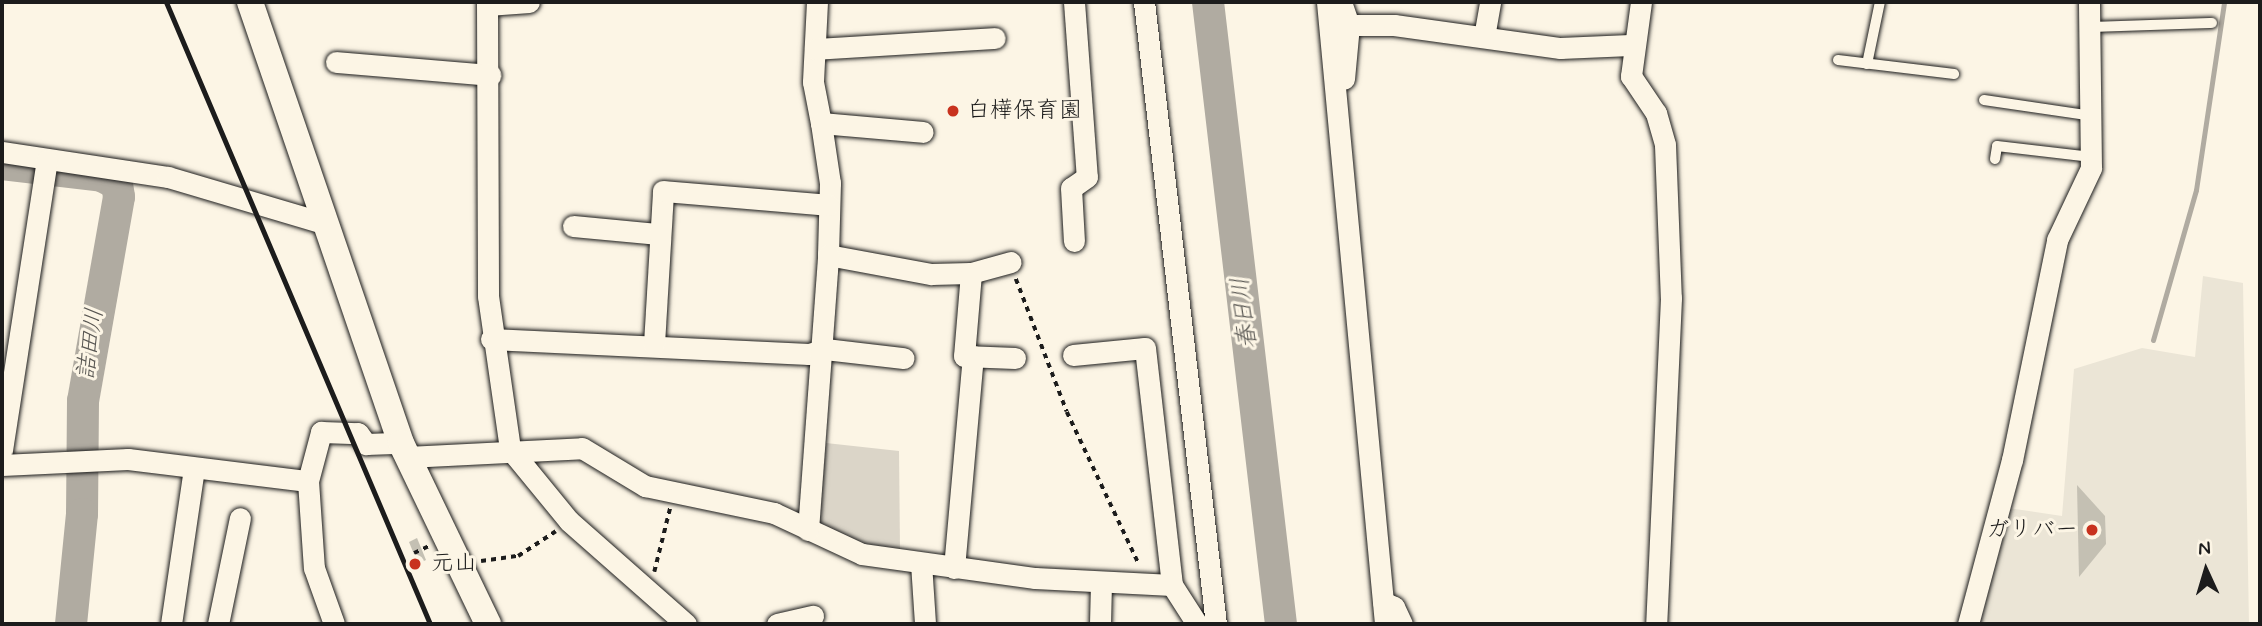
<!DOCTYPE html>
<meta charset="utf-8">
<style>
body{margin:0}
#map{position:relative;width:2262px;height:626px;overflow:hidden;background:#fcf5e5;font-family:Mynerve,"Klee One",sans-serif}
div>[style]{position:absolute}
[style*='--x']{left:calc(var(--x)*1px);top:calc(var(--y)*1px);width:calc(var(--w)*1px);rotate:calc(var(--a)*1deg)}
.built>*{inset:0;background:#ebe5d6}
.green>*{inset:0;background:#dbd5c8}
.stream>*{height:5px;margin:-2.5px;padding:0 2.5px;transform-origin:2.5px;border-radius:2.5px;background:#b0aba1}
.river>*{height:32px;margin:-16px;padding:0 16px;transform-origin:16px;border-radius:16px;background:#b0aba1}
.building>*{inset:0;background:#c4c0b3}
.path>*{height:3.5px;margin-top:-1.75px;transform-origin:0;background:repeating-linear-gradient(90deg,#1c1c1c 0 5px,transparent 0 10px)}
.roads{filter:drop-shadow(0 0 2px #1c1c1c) drop-shadow(0 0 2px #1c1c1c)}
.service>*{height:10px;margin:-5px;padding:0 5px;transform-origin:5px;border-radius:5px;background:#fcf5e5}
.minor>*{height:21px;margin:-10.5px;padding:0 10.5px;transform-origin:10.5px;border-radius:10.5px;background:#fcf5e5}
.tertiary>*{height:26px;margin:-13px;padding:0 13px;transform-origin:13px;border-radius:13px;background:#fcf5e5}
.rail>*{height:5px;margin:-2.5px;padding:0 2.5px;transform-origin:2.5px;border-radius:2.5px;background:#1c1c1c}
.dots>*{width:19px;height:19px;translate:-50% -50%;box-sizing:border-box;border:4px solid #fcf5e5;border-radius:50%}
span{translate:-50% -50%;white-space:nowrap;text-align:center;line-height:1.15;-webkit-text-stroke:6px #fcf5e5;paint-order:stroke}
.poi-label{font-size:23px;color:#1c1c1c}
.left{translate:0 -50%;text-align:left}
.right{translate:-100% -50%;text-align:right}
.water-label{font-size:24px;color:#575551;font-style:italic}
.frame{position:absolute;inset:0;border:4px solid #1c1c1c;pointer-events:none}
.north{position:absolute;left:2171px;top:535px;width:70px;height:70px;-webkit-text-stroke:5px #fcf5e5;paint-order:stroke;rotate:356deg;font-size:19px;font-weight:700;line-height:28px;text-align:center;color:#1c1c1c}
.north::after{content:'';display:block;margin:auto;width:24px;height:32px;background:#1c1c1c;clip-path:polygon(50% 0,100% 100%,50% 72%,0 100%)}
</style>
<div id="map">
<div class="built">
<div style="clip-path:polygon(2203px 276px,2243px 283px,2249px 624px,1975px 624px,2008px 508px,2062px 516px,2074px 369px,2142px 348px,2195px 357px)"></div>
</div>
<div class="green">
<div style="clip-path:polygon(826px 443px,899px 451px,900px 550px,868px 550px,819px 523px)"></div>
</div>
<div class="stream">
<div style="--x:2153;--y:340;--w:156;--a:-74"></div>
<div style="--x:2196;--y:190;--w:190;--a:-81.5"></div>
</div>
<div class="river">
<div style="--x:1208;--y:2;--w:626;--a:83.31"></div>
<div style="--x:2;--y:164;--w:101;--a:6.8"></div>
<div style="--x:102;--y:176;--w:17;--a:28"></div>
<div style="--x:117;--y:184;--w:13;--a:81"></div>
<div style="--x:119;--y:197;--w:207;--a:100"></div>
<div style="--x:83;--y:401;--w:113;--a:90.5"></div>
<div style="--x:82;--y:514;--w:111;--a:95.7"></div>
</div>
<div class="building">
<div style="clip-path:polygon(2077px 485px,2105px 516px,2106px 544px,2079px 577px)"></div>
<div style="clip-path:polygon(417px 538px,426px 560px,418px 564px,409px 542px)"></div>
</div>
<div class="path">
<div style="--x:1016;--y:279;--w:142;--a:69"></div>
<div style="--x:1067;--y:412;--w:168;--a:64.7"></div>
<div style="--x:414;--y:553;--w:17;--a:-25"></div>
<div style="--x:481;--y:561;--w:37;--a:-8"></div>
<div style="--x:518;--y:556;--w:45;--a:-33.3"></div>
<div style="--x:654;--y:572;--w:66;--a:-76"></div>
</div>
<div class="roads">
<div class="service">
<div style="--x:2089;--y:27;--w:123;--a:-1.9"></div>
<div style="--x:1838;--y:60;--w:117;--a:6.9"></div>
<div style="--x:1867;--y:64;--w:63;--a:-78.2"></div>
<div style="--x:1984;--y:100;--w:109;--a:8.4"></div>
<div style="--x:1995;--y:159;--w:13;--a:-81"></div>
<div style="--x:1997;--y:146;--w:95;--a:6.7"></div>
</div>
<div class="minor">
<div style="--x:487;--y:2;--w:294;--a:89.8"></div>
<div style="--x:488;--y:296;--w:155;--a:81.8"></div>
<div style="--x:510;--y:449;--w:93;--a:50.7"></div>
<div style="--x:569;--y:521;--w:156;--a:41.4"></div>
<div style="--x:817;--y:2;--w:80;--a:92.9"></div>
<div style="--x:813;--y:82;--w:42;--a:79"></div>
<div style="--x:821;--y:123;--w:102;--a:5"></div>
<div style="--x:1074;--y:2;--w:175;--a:85.8"></div>
<div style="--x:1087;--y:177;--w:19;--a:145"></div>
<div style="--x:1071;--y:188;--w:53;--a:86.8"></div>
<div style="--x:1144;--y:2;--w:626;--a:83.4"></div>
<div style="--x:1327;--y:2;--w:625;--a:84.67"></div>
<div style="--x:1341;--y:2;--w:24;--a:71"></div>
<div style="--x:1349;--y:25;--w:54;--a:95.3"></div>
<div style="--x:1641;--y:2;--w:75;--a:97.7"></div>
<div style="--x:1631;--y:76;--w:45;--a:56"></div>
<div style="--x:1656;--y:113;--w:33;--a:74"></div>
<div style="--x:1665;--y:145;--w:153;--a:87.8"></div>
<div style="--x:1671;--y:298;--w:326;--a:92.6"></div>
<div style="--x:487;--y:5;--w:42;--a:-4.1"></div>
<div style="--x:1349;--y:25;--w:45;--a:0"></div>
<div style="--x:1394;--y:25;--w:168;--a:7.9"></div>
<div style="--x:1560;--y:48;--w:70;--a:-2.5"></div>
<div style="--x:1484;--y:37;--w:36;--a:-80"></div>
<div style="--x:815;--y:49;--w:180;--a:-3.5"></div>
<div style="--x:336;--y:62;--w:155;--a:4.8"></div>
<div style="--x:821;--y:123;--w:61;--a:81.5"></div>
<div style="--x:830;--y:183;--w:72;--a:91.6"></div>
<div style="--x:828;--y:255;--w:105;--a:10.5"></div>
<div style="--x:931;--y:274;--w:40;--a:-1.4"></div>
<div style="--x:971;--y:273;--w:41;--a:-15.4"></div>
<div style="--x:2;--y:152;--w:168;--a:8.6"></div>
<div style="--x:168;--y:177;--w:166;--a:16.5"></div>
<div style="--x:573;--y:226;--w:84;--a:5.4"></div>
<div style="--x:971;--y:273;--w:83;--a:94.8"></div>
<div style="--x:964;--y:356;--w:51;--a:2.2"></div>
<div style="--x:491;--y:339;--w:318;--a:2.7"></div>
<div style="--x:809;--y:354;--w:17;--a:-17"></div>
<div style="--x:825;--y:349;--w:79;--a:6.6"></div>
<div style="--x:654;--y:344;--w:153;--a:-86.6"></div>
<div style="--x:663;--y:191;--w:166;--a:4.8"></div>
<div style="--x:1073;--y:355;--w:72;--a:-5.6"></div>
<div style="--x:1145;--y:348;--w:239;--a:83.5"></div>
<div style="--x:2;--y:450;--w:293;--a:-81.2"></div>
<div style="--x:407;--y:457;--w:175;--a:-2.9"></div>
<div style="--x:582;--y:448;--w:74;--a:31.1"></div>
<div style="--x:645;--y:486;--w:132;--a:11.8"></div>
<div style="--x:774;--y:513;--w:97;--a:25"></div>
<div style="--x:862;--y:554;--w:175;--a:7.9"></div>
<div style="--x:1035;--y:578;--w:137;--a:2.9"></div>
<div style="--x:1172;--y:585;--w:46;--a:57.3"></div>
<div style="--x:2;--y:465;--w:126;--a:-2.7"></div>
<div style="--x:128;--y:459;--w:181;--a:7"></div>
<div style="--x:308;--y:481;--w:87;--a:86.1"></div>
<div style="--x:314;--y:568;--w:59;--a:70.3"></div>
<div style="--x:308;--y:481;--w:51;--a:-75.1"></div>
<div style="--x:321;--y:432;--w:37;--a:2"></div>
<div style="--x:358;--y:433;--w:14;--a:54"></div>
<div style="--x:366;--y:444;--w:35;--a:-2"></div>
<div style="--x:808;--y:530;--w:276;--a:-85.8"></div>
<div style="--x:921;--y:563;--w:61;--a:86.2"></div>
<div style="--x:954;--y:568;--w:213;--a:-84.9"></div>
<div style="--x:1383;--y:602;--w:12;--a:24"></div>
<div style="--x:1394;--y:607;--w:19;--a:65"></div>
<div style="--x:171;--y:624;--w:157;--a:-81.6"></div>
<div style="--x:218;--y:624;--w:108;--a:-78.3"></div>
<div style="--x:777;--y:624;--w:37;--a:-13"></div>
<div style="--x:1100;--y:624;--w:42;--a:-88.6"></div>
<div style="--x:1968;--y:624;--w:170;--a:-75"></div>
<div style="--x:2012;--y:460;--w:225;--a:-78.4"></div>
<div style="--x:2057;--y:240;--w:80;--a:-64.7"></div>
<div style="--x:2091;--y:168;--w:166;--a:-90.7"></div>
</div>
<div class="tertiary">
<div style="--x:250;--y:2;--w:466;--a:71.1"></div>
<div style="--x:401;--y:443;--w:201;--a:64.3"></div>
</div>
</div>
<div class="rail">
<div style="--x:166;--y:2;--w:676;--a:67"></div>
</div>
<div class="dots">
<div style="left:953px;top:111px;background:#c8321e"></div>
<div style="left:2092px;top:530px;background:#c8321e"></div>
<div style="left:415px;top:564px;background:#c8321e"></div>
</div>
<div class="poi-label">
<span class="left" style="left:967px;top:111px">白樺保育園</span>
<span class="right" style="left:2078px;top:530px">ガリバー</span>
<span class="left" style="left:431px;top:564px">元山</span>
</div>
<div class="water-label">
<span style="left:1245px;top:313px;rotate:-97deg">春日川</span>
<span style="left:91px;top:344px;rotate:-82deg">詰田川</span>
</div>
<div class="frame"></div>
<div class="north">N</div>
</div>
